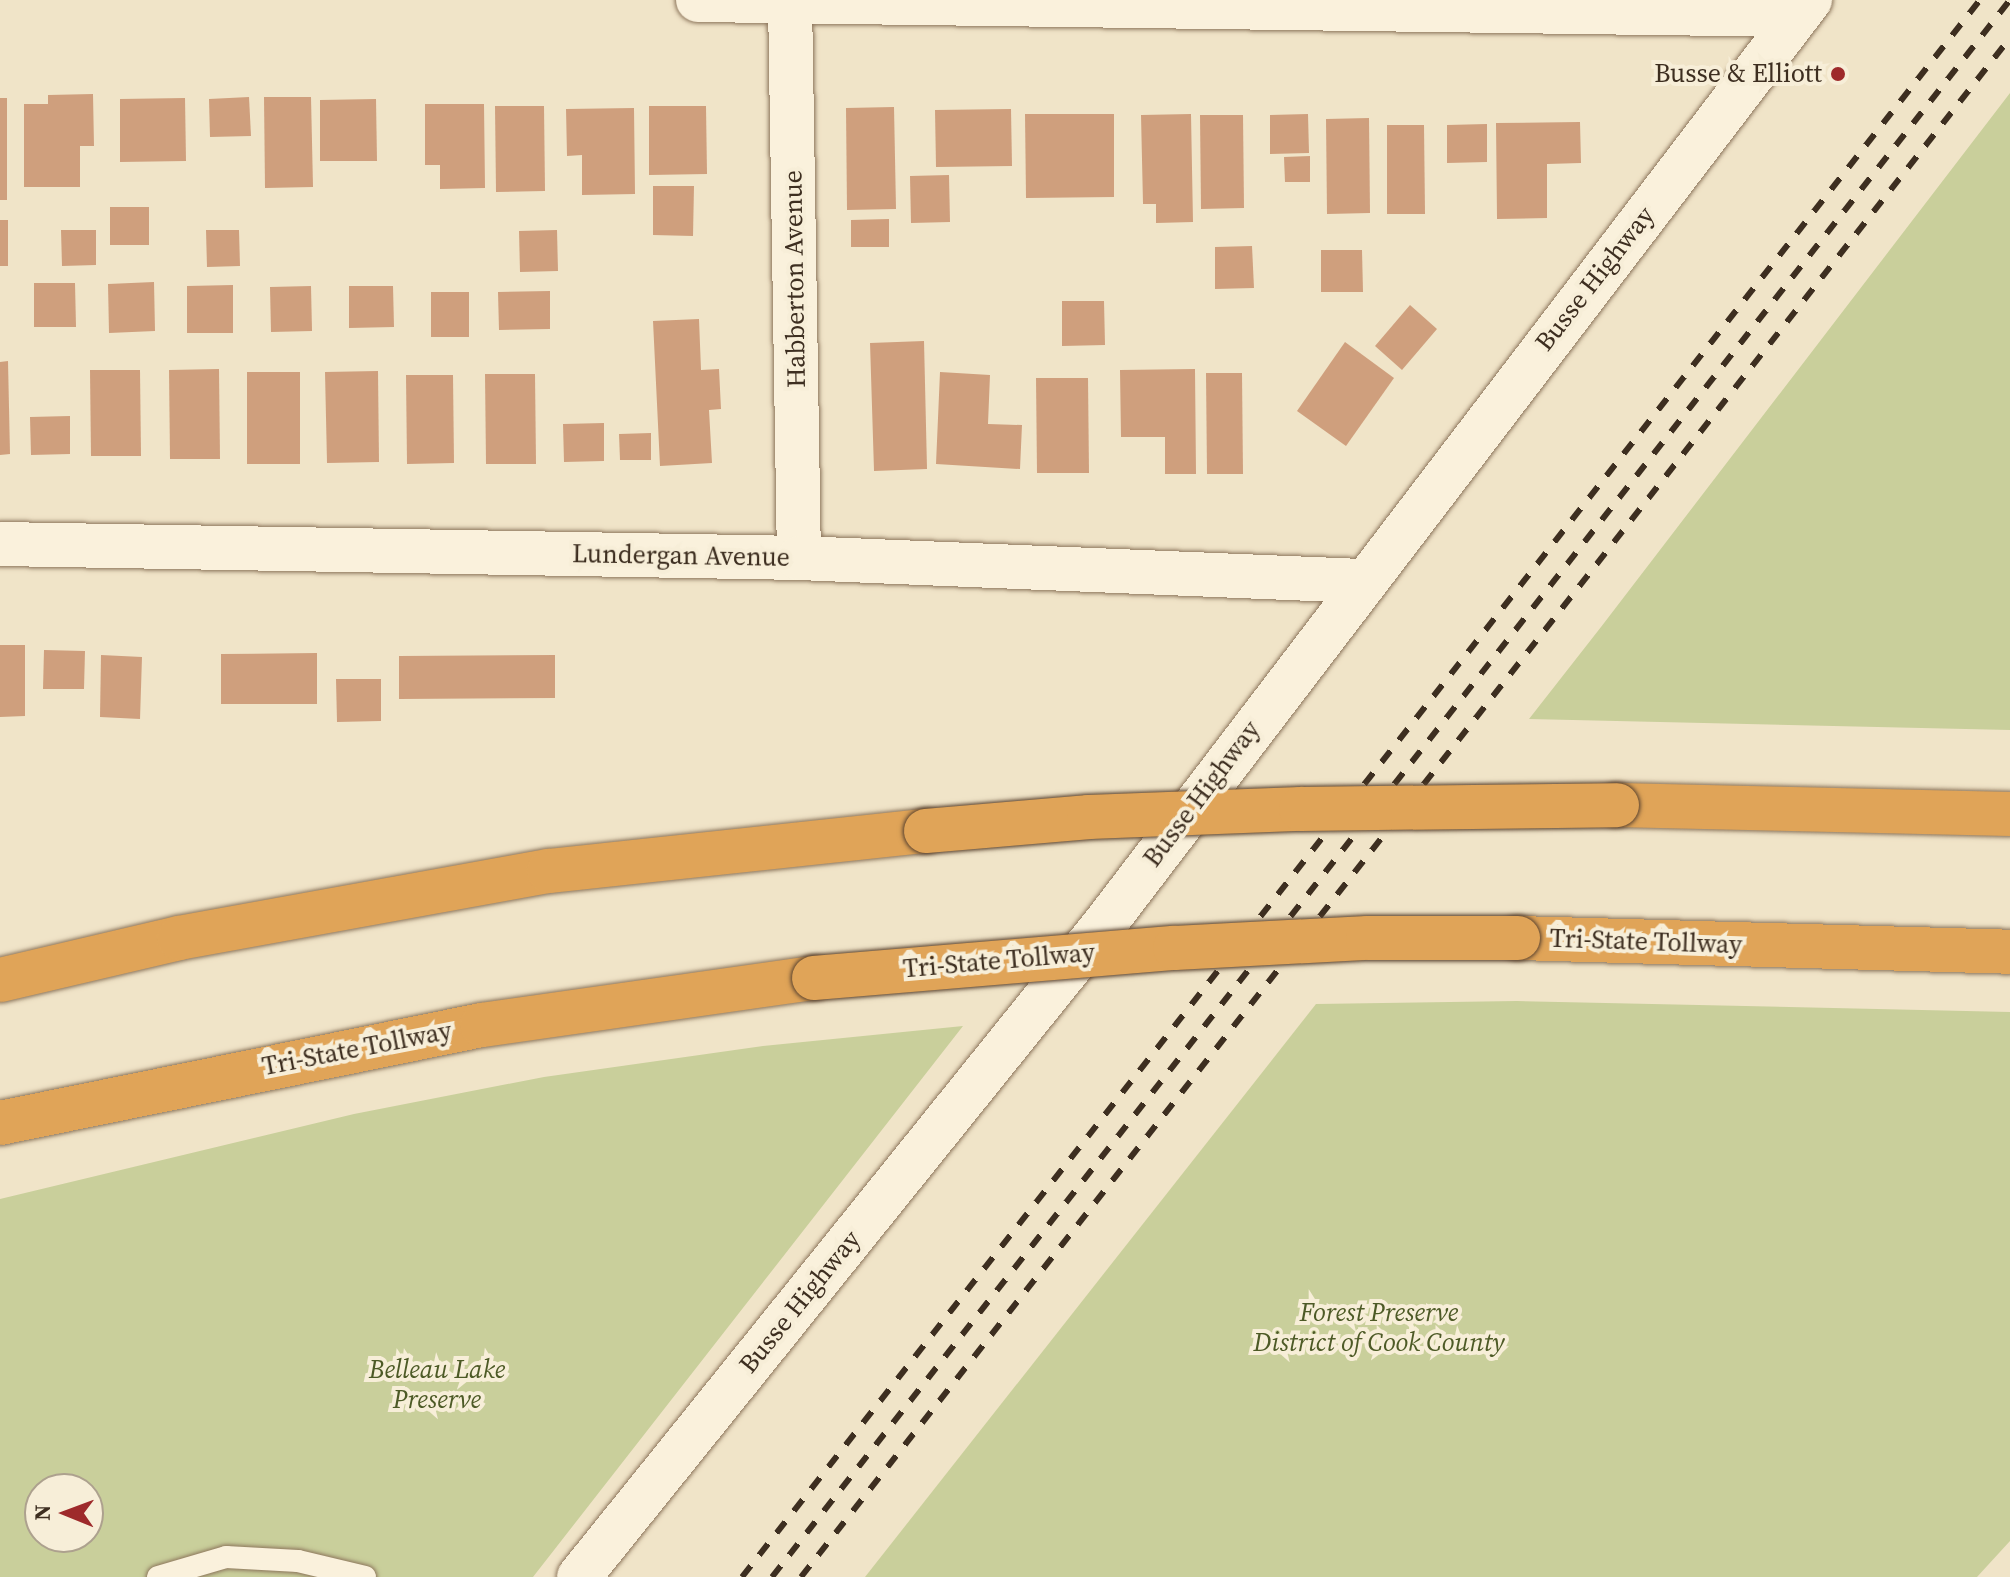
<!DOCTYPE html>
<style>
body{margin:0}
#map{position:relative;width:2010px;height:1577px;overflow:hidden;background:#f0e4c8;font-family:"Source Serif 4",serif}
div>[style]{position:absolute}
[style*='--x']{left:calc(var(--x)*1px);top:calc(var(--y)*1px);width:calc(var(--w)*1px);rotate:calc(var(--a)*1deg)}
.green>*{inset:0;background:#c9cf9b}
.building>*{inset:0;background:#cf9f7d}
.roads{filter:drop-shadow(0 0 2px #8d765c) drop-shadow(0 0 2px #8d765c)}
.service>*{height:22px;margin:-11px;padding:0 11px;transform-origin:11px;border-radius:11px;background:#faf1dc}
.minor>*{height:44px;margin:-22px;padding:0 22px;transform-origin:22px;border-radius:22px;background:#faf1dc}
.secondary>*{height:44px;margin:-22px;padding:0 22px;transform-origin:22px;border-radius:22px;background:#faf1dc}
.motorway>*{height:44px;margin:-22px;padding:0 22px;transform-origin:22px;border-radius:22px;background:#e0a458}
.rail>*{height:6px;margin-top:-3px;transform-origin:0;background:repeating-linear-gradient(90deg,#3d2e20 0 14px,transparent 0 28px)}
.bridges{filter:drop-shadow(0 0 2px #5b4430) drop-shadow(0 0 2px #5b4430)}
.motorway-bridge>*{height:44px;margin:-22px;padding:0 22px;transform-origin:22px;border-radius:22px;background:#e0a458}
.dots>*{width:22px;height:22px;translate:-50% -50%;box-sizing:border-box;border:4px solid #f7eed8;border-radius:50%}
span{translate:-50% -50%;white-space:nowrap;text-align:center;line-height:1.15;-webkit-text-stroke:8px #f7eed8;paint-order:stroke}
.poi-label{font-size:26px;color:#3d2e20}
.right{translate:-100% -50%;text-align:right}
.street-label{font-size:26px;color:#3d2e20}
.park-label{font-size:26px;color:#4d5a26;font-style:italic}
.north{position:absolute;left:24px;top:1473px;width:80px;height:80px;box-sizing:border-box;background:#f7eed8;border:2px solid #ada18e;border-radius:50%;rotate:271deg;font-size:22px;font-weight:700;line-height:32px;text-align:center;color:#3d2e20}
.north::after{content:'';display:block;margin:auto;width:28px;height:36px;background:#9e2a2b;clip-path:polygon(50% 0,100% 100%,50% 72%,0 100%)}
</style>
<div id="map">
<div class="green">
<div style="clip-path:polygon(2010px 93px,2010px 730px,1529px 719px,1601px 627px)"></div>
<div style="clip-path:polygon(1517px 1001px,2010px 1012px,2010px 1541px,1977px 1577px,865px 1577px,1316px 1004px)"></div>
<div style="clip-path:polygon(evenodd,963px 1026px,533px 1577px,0 1577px,0 1199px,354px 1114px,544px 1077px,763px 1046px,963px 1026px,40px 1489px,88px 1489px,88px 1537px,40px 1537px,40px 1489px)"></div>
</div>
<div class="building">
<div style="clip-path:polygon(93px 94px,94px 146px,80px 146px,80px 187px,24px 187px,24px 104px,48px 104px,48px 95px)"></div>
<div style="clip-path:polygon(249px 97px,251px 136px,210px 137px,209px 99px)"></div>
<div style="clip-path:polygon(264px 97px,311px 97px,313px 187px,265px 188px)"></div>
<div style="clip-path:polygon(0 98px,7px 98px,7px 200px,0 200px)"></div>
<div style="clip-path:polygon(185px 98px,186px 161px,120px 162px,120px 99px)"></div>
<div style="clip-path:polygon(376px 99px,377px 161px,320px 161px,320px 100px)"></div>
<div style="clip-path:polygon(425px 104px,484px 104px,485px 188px,440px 189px,440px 165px,425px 165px)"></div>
<div style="clip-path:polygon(495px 106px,544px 106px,545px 191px,496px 192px)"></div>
<div style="clip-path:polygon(649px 106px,706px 106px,707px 174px,649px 175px)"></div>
<div style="clip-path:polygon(894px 107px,896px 209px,847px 210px,846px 108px)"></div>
<div style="clip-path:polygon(634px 108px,635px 194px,582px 195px,582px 155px,567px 156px,566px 109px)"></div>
<div style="clip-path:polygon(1011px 109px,1012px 166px,936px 167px,935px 110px)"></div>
<div style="clip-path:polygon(1025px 114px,1114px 114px,1114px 197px,1026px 198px)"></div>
<div style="clip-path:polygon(1191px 114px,1193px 222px,1156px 223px,1156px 204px,1143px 204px,1141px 115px)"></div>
<div style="clip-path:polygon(1308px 114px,1309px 153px,1270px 154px,1270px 115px)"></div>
<div style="clip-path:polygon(1200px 115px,1243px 115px,1244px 208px,1201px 209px)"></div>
<div style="clip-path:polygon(1369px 118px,1370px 213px,1327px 214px,1326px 119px)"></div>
<div style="clip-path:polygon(1580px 122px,1581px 163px,1547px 164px,1547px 218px,1497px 219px,1496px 123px)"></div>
<div style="clip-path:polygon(1487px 124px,1487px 162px,1447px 163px,1447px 125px)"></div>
<div style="clip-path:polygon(1387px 125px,1424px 125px,1425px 214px,1387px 214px)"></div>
<div style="clip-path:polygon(1310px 156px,1310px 182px,1285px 182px,1284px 157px)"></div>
<div style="clip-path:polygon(949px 175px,950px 222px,911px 223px,910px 176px)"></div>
<div style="clip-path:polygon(653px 186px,694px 186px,693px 236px,653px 235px)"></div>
<div style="clip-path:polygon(110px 207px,149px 207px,149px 245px,110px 245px)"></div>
<div style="clip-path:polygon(889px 219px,889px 247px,851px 247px,851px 220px)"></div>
<div style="clip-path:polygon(0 220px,8px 220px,8px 266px,0 266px)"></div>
<div style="clip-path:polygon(61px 230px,96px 230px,96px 265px,62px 266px)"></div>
<div style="clip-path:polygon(206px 230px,239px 230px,240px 266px,207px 267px)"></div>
<div style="clip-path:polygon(557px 230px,558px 271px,520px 272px,519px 231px)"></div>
<div style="clip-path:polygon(1252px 246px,1254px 288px,1215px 289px,1215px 247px)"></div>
<div style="clip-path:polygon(1321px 250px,1362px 250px,1363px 292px,1321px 292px)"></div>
<div style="clip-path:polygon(154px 282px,155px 331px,109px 333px,108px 284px)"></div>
<div style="clip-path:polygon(34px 283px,75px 283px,76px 327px,34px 327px)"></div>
<div style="clip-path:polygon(233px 285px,233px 333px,187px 333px,187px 286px)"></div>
<div style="clip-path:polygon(311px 286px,312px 331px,271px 332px,270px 287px)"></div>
<div style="clip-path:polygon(349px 286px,393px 286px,394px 327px,349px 328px)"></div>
<div style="clip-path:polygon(550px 291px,550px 329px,499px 330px,498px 292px)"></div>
<div style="clip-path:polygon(431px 292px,469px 292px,469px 337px,431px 337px)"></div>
<div style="clip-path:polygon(1062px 301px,1104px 301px,1105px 345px,1062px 346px)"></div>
<div style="clip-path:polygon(1410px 305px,1437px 329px,1402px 370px,1375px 346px)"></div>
<div style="clip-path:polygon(699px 319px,701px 370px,719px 369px,721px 409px,709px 410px,712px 463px,660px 466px,653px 321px)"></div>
<div style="clip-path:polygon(924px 341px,927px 469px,874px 471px,870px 343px)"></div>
<div style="clip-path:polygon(1345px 342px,1394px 378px,1346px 446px,1297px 411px)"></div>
<div style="clip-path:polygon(8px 361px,10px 454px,0 455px,0 362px)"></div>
<div style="clip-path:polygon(219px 369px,220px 459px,170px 459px,169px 370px)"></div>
<div style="clip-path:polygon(1195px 369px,1196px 474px,1165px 474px,1165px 437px,1121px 437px,1120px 370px)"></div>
<div style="clip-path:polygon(90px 370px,140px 370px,141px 456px,91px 456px)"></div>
<div style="clip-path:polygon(378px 371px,379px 462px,327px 463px,325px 372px)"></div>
<div style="clip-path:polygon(247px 372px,300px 372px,300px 464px,247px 464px)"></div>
<div style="clip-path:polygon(940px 372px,990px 375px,988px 424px,1022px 425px,1020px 469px,936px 464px)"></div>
<div style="clip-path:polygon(1206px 373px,1242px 373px,1243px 474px,1207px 474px)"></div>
<div style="clip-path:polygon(485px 374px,535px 374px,536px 464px,486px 464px)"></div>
<div style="clip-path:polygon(406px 375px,453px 375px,454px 463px,407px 464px)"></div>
<div style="clip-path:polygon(1036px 378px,1088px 378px,1089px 473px,1037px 473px)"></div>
<div style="clip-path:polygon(70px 416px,70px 454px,31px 455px,30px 417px)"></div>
<div style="clip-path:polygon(604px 423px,604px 461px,564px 462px,563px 424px)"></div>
<div style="clip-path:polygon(651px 433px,651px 460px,620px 460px,619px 434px)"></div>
<div style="clip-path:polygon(0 645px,25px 645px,25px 716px,0 717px)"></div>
<div style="clip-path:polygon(44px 650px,85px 651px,84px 689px,43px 689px)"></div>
<div style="clip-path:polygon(317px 653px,317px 704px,221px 704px,221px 654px)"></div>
<div style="clip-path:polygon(101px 655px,142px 657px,140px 719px,100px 717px)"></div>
<div style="clip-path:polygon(555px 655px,555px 698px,399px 699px,399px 656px)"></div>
<div style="clip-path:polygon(336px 679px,381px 679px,381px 721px,337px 722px)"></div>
</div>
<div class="roads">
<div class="service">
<div style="--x:158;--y:1577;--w:71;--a:-16.4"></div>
<div style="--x:226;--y:1557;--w:72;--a:3.2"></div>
<div style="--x:298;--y:1561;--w:69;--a:13.4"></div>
</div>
<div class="minor">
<div style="--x:698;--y:0;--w:1100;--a:0.78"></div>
<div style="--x:790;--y:0;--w:558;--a:89.08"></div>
<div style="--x:0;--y:544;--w:799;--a:1"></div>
<div style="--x:799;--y:558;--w:563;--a:2.34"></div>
</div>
<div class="secondary">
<div style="--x:579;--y:1577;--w:842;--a:-51.17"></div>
<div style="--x:1107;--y:921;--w:1159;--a:-52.65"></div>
</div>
<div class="motorway">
<div style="--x:1617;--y:805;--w:393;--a:1.3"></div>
<div style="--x:1518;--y:938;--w:492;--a:1.6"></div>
<div style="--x:0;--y:980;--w:184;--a:-13.2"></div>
<div style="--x:179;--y:938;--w:376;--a:-10.3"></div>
<div style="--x:549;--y:871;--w:379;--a:-6.1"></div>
<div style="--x:0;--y:1123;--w:492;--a:-11.5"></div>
<div style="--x:482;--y:1025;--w:335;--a:-8.1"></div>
</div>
</div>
<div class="rail">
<div style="--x:742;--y:1577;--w:2005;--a:-51.87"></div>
<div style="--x:772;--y:1577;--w:2005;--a:-51.87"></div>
<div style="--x:801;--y:1577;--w:1957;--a:-51.85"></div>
</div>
<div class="bridges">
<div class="motorway-bridge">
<div style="--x:926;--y:831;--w:164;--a:-4.9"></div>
<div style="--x:1089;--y:817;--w:212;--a:-2.2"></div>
<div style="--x:1301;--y:809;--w:316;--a:-0.7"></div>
<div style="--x:814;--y:978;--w:362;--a:-4.8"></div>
<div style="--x:1175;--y:948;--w:193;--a:-3"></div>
<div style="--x:1368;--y:938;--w:150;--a:0"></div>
</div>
</div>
<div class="dots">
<div style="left:1838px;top:74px;background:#9e2a2b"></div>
</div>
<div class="poi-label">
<span class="right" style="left:1822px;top:74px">Busse &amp; Elliott</span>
</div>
<div class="street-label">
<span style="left:795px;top:279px;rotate:-91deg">Habberton Avenue</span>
<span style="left:1595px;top:279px;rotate:-52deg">Busse Highway</span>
<span style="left:681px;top:556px;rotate:1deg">Lundergan Avenue</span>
<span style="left:1202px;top:794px;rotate:-53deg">Busse Highway</span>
<span style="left:1646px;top:942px;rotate:2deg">Tri-State Tollway</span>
<span style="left:999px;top:961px;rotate:-5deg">Tri-State Tollway</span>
<span style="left:357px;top:1049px;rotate:-11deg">Tri-State Tollway</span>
<span style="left:800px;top:1302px;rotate:-51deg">Busse Highway</span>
</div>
<div class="park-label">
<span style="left:1379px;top:1328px">Forest Preserve<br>District of Cook County</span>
<span style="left:437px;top:1385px">Belleau Lake<br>Preserve</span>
</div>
<div class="north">N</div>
</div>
